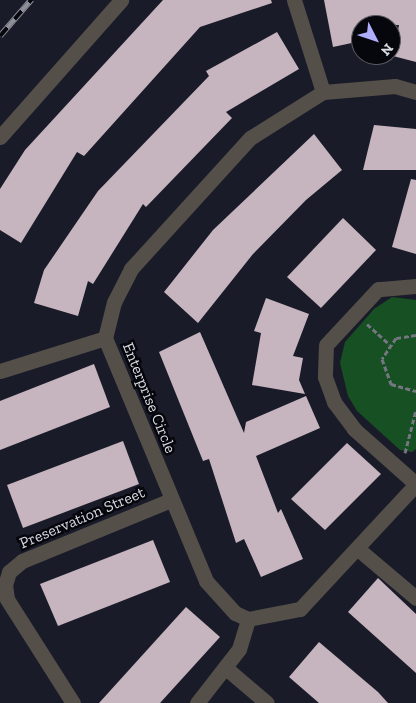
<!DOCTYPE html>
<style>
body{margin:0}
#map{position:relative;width:416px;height:703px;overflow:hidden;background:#191c28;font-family:"Zilla Slab",serif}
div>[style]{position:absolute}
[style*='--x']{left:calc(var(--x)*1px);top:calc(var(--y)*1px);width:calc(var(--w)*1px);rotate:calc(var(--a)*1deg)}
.green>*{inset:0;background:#175023}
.building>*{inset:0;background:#c6b4bf}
.path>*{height:3px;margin-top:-1.5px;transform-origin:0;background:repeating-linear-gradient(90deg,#747681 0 5px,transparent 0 7.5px)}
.minor>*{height:15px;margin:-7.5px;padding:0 7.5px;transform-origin:7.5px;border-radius:7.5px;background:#554f4a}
.rail>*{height:5.5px;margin-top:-2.75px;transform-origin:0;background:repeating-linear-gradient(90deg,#06070c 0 11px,#8d8f99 0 22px);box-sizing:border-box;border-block:1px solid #8d8f99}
span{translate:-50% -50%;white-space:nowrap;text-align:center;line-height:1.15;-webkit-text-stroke:5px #06070c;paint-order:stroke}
.street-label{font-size:16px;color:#d8dae3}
.north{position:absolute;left:351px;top:15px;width:50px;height:50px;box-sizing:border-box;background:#06070c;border:1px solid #5a5b62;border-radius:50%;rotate:131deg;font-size:14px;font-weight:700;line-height:20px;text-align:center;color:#d8dae3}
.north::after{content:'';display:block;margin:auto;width:18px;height:22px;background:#afaefa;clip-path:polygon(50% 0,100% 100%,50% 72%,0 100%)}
</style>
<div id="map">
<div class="green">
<div style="clip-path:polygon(392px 297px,416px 300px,416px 449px,412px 452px,400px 450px,357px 411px,348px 396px,340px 363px,345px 342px,374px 309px)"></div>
</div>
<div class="building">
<div style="clip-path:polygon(163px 0,271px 0,272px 3px,200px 27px,84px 156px,77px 152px,21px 243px,0 230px,0 189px,25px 150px)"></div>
<div style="clip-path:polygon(324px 0,416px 0,416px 62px,393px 56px,399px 25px,361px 25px,361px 41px,333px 47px)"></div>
<div style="clip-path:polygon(277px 32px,299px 69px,226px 112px,232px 118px,146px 207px,143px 204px,93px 284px,88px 281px,78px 316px,34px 303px,44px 270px,98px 191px,209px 76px,206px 71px)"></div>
<div style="clip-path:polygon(374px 125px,416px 129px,416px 170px,363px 170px)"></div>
<div style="clip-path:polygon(314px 134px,342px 170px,306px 200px,253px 254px,198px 323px,164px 292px,213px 230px)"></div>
<div style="clip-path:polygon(411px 179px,416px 180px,416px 254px,392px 247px)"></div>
<div style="clip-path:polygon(343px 218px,376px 250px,321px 308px,287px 277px)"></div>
<div style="clip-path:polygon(266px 298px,309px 314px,293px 356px,303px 358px,299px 380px,305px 394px,252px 385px,261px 333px,254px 331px)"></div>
<div style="clip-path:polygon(200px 332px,244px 433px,246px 422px,306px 396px,320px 428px,256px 456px,278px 513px,281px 509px,303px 559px,261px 577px,244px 539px,236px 543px,209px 459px,203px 461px,159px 352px)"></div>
<div style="clip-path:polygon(94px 364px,110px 407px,0 450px,0 401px)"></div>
<div style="clip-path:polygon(123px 441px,139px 484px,23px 528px,7px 485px)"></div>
<div style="clip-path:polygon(347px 443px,381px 474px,325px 530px,291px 499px)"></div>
<div style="clip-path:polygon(153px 540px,170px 582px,58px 626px,40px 584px)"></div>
<div style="clip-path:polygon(378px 578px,416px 614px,416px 673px,348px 612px)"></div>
<div style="clip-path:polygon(186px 607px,220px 637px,160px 703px,99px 703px)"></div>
<div style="clip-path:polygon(319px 642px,378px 692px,388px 703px,319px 703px,289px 677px)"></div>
</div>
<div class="path">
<div style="--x:367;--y:324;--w:30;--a:42"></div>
<div style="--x:416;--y:335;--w:20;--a:171"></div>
<div style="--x:396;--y:338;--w:25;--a:124"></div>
<div style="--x:382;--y:359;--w:27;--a:70"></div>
<div style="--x:391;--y:384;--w:26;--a:16"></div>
<div style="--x:405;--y:453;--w:44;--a:-75.7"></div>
</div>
<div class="minor">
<div style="--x:294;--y:0;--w:96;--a:72.5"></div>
<div style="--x:416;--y:92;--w:22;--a:-164"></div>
<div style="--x:395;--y:86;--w:72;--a:175.2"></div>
<div style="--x:323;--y:92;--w:86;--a:147.8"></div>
<div style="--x:250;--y:138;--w:177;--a:132.3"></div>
<div style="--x:131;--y:269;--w:37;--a:117"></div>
<div style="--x:114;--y:302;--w:37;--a:104"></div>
<div style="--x:105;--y:338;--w:263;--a:67.4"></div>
<div style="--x:206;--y:581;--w:43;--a:47.8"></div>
<div style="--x:235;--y:613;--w:14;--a:25"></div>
<div style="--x:248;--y:619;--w:53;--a:-10.9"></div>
<div style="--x:300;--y:609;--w:171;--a:-47.1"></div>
<div style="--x:0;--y:137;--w:183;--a:-48.5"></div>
<div style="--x:416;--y:286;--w:38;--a:175"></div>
<div style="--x:378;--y:289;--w:76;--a:132.9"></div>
<div style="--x:326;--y:345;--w:32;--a:92"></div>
<div style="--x:325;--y:377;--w:27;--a:70"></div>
<div style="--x:334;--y:402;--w:34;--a:53"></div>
<div style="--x:354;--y:429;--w:83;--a:41.6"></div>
<div style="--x:0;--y:371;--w:110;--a:-17.4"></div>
<div style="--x:358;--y:549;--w:76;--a:40.2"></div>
<div style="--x:227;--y:669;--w:52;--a:40.4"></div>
<div style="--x:73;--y:703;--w:123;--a:-122.4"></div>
<div style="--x:7;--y:599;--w:14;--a:-98"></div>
<div style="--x:5;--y:585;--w:14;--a:-73"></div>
<div style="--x:9;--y:572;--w:17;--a:-40"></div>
<div style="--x:22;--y:561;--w:161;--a:-22.3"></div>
<div style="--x:197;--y:703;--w:68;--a:-52.1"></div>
<div style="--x:239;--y:649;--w:31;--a:-73"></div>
</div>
<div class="rail">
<div style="--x:0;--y:36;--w:48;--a:-49.3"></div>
</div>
<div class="street-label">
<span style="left:149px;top:398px;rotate:68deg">Enterprise Circle</span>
<span style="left:82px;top:518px;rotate:-23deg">Preservation Street</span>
</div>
<div class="north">N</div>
</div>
